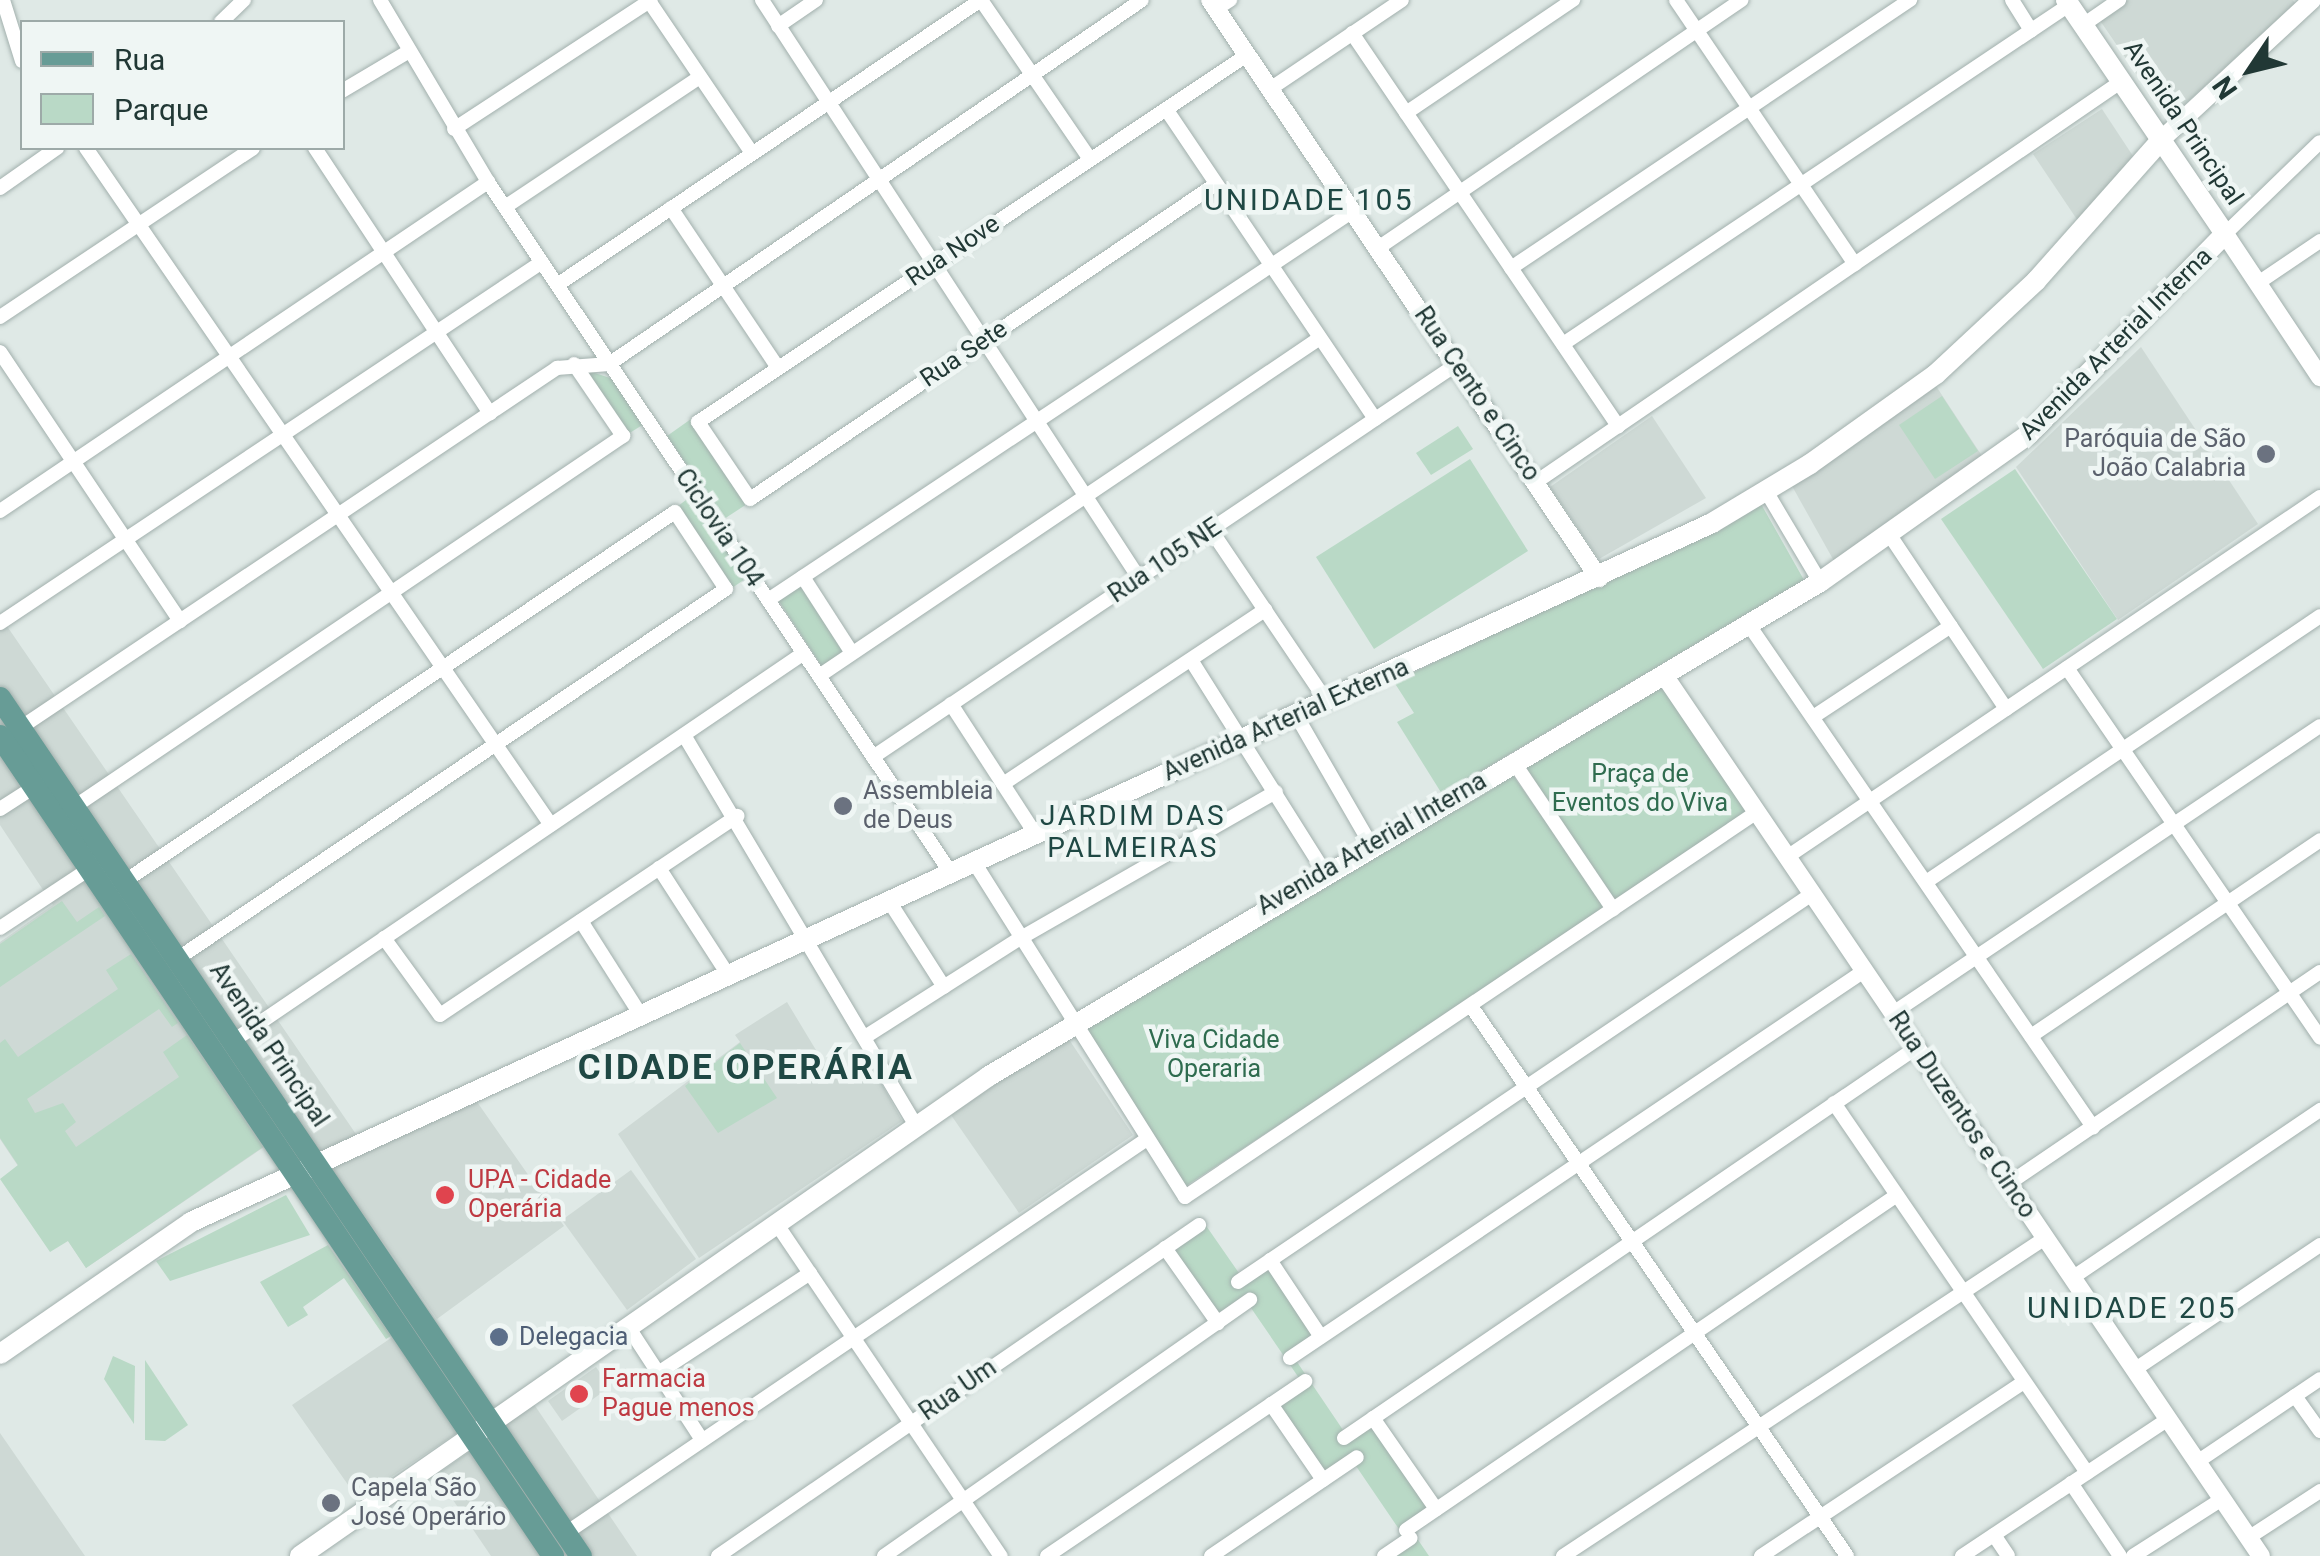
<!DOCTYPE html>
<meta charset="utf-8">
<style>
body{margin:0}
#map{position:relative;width:2320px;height:1556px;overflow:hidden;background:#dfe9e6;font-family:Roboto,sans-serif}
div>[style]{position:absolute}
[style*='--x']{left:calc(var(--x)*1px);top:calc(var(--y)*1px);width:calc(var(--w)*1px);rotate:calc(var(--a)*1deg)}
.built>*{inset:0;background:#ced9d5}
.green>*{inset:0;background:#b9d9c6}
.roads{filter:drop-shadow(0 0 2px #a2b0ad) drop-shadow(0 0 2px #a2b0ad)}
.minor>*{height:14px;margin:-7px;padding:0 7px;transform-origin:7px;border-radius:7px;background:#fff}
.tertiary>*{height:18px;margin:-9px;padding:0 9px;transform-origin:9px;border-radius:9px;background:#fff}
.secondary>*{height:20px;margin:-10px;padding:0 10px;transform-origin:10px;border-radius:10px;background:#fff}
.primary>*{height:22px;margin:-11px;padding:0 11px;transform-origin:11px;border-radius:11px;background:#679c96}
.dots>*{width:28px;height:28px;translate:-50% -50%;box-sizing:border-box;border:5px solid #eff6f4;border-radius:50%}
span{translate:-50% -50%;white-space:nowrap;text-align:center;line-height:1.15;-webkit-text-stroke:9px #eff6f4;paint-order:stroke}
.street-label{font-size:25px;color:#213835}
.worship-label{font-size:25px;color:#5b616d}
.right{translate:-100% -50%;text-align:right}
.left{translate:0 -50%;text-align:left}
.park-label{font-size:25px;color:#2f6c4f}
.health-label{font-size:25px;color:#be3a42}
.service-label{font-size:25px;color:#4e5e75}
.neighbourhood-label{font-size:28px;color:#1f4844;letter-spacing:2.5px}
.quarter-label{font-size:30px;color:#1f4844;letter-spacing:2.5px}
.district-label{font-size:35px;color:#1f4844;font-weight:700;letter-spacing:2.5px}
.legend{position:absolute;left:20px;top:20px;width:325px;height:130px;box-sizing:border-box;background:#eff6f4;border:2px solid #9daaa8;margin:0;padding:12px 18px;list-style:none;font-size:30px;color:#213835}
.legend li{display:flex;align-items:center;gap:20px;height:50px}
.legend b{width:50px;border:2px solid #9daaa8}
.north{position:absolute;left:2200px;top:20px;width:100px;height:100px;-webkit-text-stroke:8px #eff6f4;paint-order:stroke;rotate:235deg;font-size:28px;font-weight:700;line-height:40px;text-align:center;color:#213835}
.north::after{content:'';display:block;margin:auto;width:35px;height:45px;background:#213835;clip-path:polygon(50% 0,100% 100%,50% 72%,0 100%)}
</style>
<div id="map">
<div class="built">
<div style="clip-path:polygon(2128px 0,2293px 0,2295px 3px,2168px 120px,2099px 19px)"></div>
<div style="clip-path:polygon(2102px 109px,2133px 156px,2078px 221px,2033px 154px)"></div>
<div style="clip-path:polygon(2141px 347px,2258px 524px,2118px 620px,2016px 467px)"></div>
<div style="clip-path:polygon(1936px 386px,1984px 459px,1834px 561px,1792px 486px)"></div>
<div style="clip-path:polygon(1652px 416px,1706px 498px,1599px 559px,1550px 487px)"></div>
<div style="clip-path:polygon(0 616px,358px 1137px,475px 1099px,564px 1226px,437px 1319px,328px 1164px,493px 1417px,527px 1394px,637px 1556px,491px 1556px,436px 1475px,472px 1450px,457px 1433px,358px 1499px,292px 1405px,394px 1336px,264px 1147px,86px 1268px,0 1139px,0 942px,53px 905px,0 825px)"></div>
<div style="clip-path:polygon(787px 1002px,831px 1075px,866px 1055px,902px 1121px,699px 1258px,618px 1134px,740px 1042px,735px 1035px)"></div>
<div style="clip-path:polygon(1066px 1035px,1133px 1135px,1019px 1213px,951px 1115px)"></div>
<div style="clip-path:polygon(631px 1170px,696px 1259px,627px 1310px,562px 1220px)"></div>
<div style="clip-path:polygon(596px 1367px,610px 1387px,562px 1421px,548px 1401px)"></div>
<div style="clip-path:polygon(0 1433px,85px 1556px,0 1556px)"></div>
</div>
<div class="green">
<div style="clip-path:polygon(586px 370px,613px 379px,644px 424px,628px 434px)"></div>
<div style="clip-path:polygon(1942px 396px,1978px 451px,1935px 479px,1899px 425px)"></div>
<div style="clip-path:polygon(691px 419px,747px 504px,724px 519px,667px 436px)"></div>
<div style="clip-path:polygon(1458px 426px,1473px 449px,1431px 475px,1416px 453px)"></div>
<div style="clip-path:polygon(1470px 459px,1528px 551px,1374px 649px,1316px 557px)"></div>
<div style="clip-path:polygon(2015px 469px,2117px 619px,2043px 669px,1941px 519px)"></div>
<div style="clip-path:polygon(694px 494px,748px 577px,732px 588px,678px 506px)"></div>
<div style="clip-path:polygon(1761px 504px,1804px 580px,1442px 794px,1397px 722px,1414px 713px,1394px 682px)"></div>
<div style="clip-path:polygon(800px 583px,846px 653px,823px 668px,777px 598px)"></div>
<div style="clip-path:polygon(1665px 683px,1750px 811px,1615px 903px,1522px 765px)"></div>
<div style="clip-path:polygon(1509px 770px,1608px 908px,1186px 1186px,1081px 1025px)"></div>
<div style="clip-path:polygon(62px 901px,77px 922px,99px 907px,105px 916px,0 987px,0 944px)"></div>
<div style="clip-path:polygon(131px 954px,178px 1023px,172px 1027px,159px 1009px,27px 1099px,35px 1113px,63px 1103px,76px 1122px,65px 1131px,76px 1147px,179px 1077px,163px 1052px,187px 1035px,263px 1147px,86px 1268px,68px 1241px,50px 1252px,0 1179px,18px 1165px,0 1138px,0 1043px,5px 1039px,18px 1057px,118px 989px,106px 970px)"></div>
<div style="clip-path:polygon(740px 1043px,777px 1098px,718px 1133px,685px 1086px)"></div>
<div style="clip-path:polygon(286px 1195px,310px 1235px,170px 1281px,156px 1261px)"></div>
<div style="clip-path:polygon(1200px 1217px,1241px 1276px,1264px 1261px,1318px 1338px,1293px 1356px,1343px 1430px,1366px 1415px,1434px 1515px,1412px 1531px,1429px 1556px,1382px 1556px,1405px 1538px,1356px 1466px,1332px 1482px,1276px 1399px,1301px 1381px,1249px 1305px,1223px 1323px,1167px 1240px)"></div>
<div style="clip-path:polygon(328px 1245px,391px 1336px,386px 1339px,344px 1278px,303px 1307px,308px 1315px,288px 1327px,260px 1282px)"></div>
<div style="clip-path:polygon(113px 1356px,135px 1366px,134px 1424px,104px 1379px)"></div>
<div style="clip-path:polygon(145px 1360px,188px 1425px,165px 1441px,145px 1440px)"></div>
</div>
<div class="roads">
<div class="minor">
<div style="--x:3;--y:0;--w:64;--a:72.7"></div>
<div style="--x:380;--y:0;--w:212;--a:59.3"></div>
<div style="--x:488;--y:182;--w:832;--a:56.18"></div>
<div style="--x:762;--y:0;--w:690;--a:56.89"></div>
<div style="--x:981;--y:0;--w:193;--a:55.6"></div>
<div style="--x:1676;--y:0;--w:319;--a:55.9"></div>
<div style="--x:2012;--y:0;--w:36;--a:58"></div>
<div style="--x:649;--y:1;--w:184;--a:55.9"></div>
<div style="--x:1216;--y:9;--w:17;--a:-33"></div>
<div style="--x:221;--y:22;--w:32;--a:-44"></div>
<div style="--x:2083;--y:25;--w:44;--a:-34.8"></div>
<div style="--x:778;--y:26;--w:46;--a:-34.4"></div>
<div style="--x:1352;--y:33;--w:475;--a:55.9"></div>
<div style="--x:1270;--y:89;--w:159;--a:-34"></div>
<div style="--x:342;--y:91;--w:74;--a:-30.7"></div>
<div style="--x:1166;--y:109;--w:374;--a:56"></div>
<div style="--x:1406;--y:113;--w:202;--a:-34.1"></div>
<div style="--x:454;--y:129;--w:235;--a:-33.2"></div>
<div style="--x:86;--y:148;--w:821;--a:55.52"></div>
<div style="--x:315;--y:148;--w:318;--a:56.6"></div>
<div style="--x:1216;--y:184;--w:562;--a:145.94"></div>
<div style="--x:750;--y:499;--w:93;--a:-124"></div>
<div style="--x:698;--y:422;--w:660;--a:-33.76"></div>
<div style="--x:0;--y:188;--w:70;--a:-35.1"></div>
<div style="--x:505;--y:207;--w:234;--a:-33.7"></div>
<div style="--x:671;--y:208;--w:192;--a:56.2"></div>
<div style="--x:2225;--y:234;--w:132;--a:-44.1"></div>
<div style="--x:1378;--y:248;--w:440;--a:-34.3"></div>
<div style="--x:1511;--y:268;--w:481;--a:-33.9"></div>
<div style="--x:2258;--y:283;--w:75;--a:-34.1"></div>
<div style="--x:557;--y:285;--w:511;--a:-33.91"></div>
<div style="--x:0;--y:317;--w:304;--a:-33.7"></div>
<div style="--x:1563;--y:344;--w:609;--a:-33.82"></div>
<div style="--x:0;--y:352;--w:324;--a:56.2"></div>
<div style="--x:1536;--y:482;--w:710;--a:-34.38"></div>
<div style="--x:1766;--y:491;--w:106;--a:59.3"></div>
<div style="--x:0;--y:511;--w:589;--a:-33.99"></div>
<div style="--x:1211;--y:530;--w:207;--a:56"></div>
<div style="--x:1891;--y:537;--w:207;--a:56.2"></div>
<div style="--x:803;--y:577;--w:90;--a:57.2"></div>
<div style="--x:768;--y:600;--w:703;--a:-33.62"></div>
<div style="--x:0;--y:623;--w:651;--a:-33.67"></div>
<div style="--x:1749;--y:625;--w:609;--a:55.58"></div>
<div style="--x:1191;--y:660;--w:249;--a:57.8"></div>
<div style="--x:2067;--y:668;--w:448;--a:55.6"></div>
<div style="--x:819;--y:676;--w:604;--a:-34.01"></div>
<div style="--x:951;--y:704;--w:156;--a:57"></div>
<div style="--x:1296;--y:715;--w:148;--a:60"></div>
<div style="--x:1813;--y:717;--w:165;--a:-33.4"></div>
<div style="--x:20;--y:728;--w:647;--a:-33.84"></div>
<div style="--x:557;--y:368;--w:52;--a:-4.4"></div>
<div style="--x:609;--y:364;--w:645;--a:-34.33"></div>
<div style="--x:684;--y:735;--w:454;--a:59.3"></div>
<div style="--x:873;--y:757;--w:704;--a:-33.94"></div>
<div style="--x:1513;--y:761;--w:179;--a:56"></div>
<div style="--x:1003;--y:784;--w:315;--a:-33.6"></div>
<div style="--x:74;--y:807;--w:663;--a:-34.05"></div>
<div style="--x:623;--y:436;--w:87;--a:-124.2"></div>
<div style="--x:0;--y:809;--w:40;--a:-32.9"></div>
<div style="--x:1787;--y:857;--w:643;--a:-34.04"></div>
<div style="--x:974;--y:862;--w:396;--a:57.8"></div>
<div style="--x:1185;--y:1197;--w:689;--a:-33.94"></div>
<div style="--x:659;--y:868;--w:125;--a:57.1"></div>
<div style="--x:125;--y:881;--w:662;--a:-33.86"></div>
<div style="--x:675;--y:512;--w:92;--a:56.5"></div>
<div style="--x:726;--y:589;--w:662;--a:146.02"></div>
<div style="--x:1926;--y:882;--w:475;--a:-34"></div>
<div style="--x:889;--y:901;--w:102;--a:57.4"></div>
<div style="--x:581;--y:921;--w:110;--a:57.6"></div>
<div style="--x:0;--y:928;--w:107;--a:-33.5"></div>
<div style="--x:384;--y:938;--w:95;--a:54"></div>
<div style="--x:440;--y:1015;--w:358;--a:-33.8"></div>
<div style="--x:1471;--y:1006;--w:666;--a:55.64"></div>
<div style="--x:1893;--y:1013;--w:514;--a:-33.91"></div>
<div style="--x:2031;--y:1036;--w:349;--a:-34.1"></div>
<div style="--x:865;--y:1037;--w:183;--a:-32.5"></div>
<div style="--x:1019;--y:939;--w:296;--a:-29.8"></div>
<div style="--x:233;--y:1041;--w:690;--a:-34.2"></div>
<div style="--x:1834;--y:1103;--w:448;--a:55.6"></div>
<div style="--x:2008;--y:1184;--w:377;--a:-34.2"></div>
<div style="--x:776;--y:1223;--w:402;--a:56"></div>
<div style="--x:1165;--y:1248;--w:92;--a:54.8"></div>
<div style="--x:1270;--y:1260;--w:92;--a:56.5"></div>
<div style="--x:2072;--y:1278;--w:300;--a:-34.1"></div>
<div style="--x:1238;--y:1282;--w:693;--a:-34.06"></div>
<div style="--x:629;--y:1328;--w:134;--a:56.9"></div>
<div style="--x:1290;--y:1358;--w:692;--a:-33.99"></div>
<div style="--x:2134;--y:1370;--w:224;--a:-33.9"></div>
<div style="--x:658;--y:1373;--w:182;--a:-33.3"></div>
<div style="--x:2295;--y:1396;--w:43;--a:54.5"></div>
<div style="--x:1271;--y:1404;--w:92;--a:55.6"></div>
<div style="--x:1373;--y:1418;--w:111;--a:55.3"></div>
<div style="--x:1344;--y:1438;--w:692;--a:-34.29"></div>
<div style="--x:2197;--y:1462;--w:148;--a:-34"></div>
<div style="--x:2071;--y:1483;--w:88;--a:56.1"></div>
<div style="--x:1406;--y:1530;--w:594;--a:-34.3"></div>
<div style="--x:566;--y:1533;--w:702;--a:-34.14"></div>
<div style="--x:1994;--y:1535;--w:25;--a:56"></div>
<div style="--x:2248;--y:1538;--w:86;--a:-33.1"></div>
<div style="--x:718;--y:1556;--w:584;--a:-34.53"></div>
<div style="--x:884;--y:1556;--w:447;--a:-35"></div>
<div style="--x:1047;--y:1556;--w:312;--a:-34.1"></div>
<div style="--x:1211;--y:1556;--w:176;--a:-34.1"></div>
<div style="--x:1384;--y:1556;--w:32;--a:-34"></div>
<div style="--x:1563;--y:1556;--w:577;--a:-33.41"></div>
<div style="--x:1761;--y:1556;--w:315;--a:-33.5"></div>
<div style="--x:1962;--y:1556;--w:247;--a:-33.6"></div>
<div style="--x:2133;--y:1556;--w:106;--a:-32.6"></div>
</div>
<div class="tertiary">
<div style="--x:1210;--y:0;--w:697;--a:56.06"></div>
<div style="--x:2162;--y:139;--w:205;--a:-42.8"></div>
<div style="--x:2225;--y:234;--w:172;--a:56.4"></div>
<div style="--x:1664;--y:675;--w:1064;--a:55.88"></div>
</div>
<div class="secondary">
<div style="--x:0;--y:1354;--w:232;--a:-34.6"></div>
<div style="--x:191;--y:1222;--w:1674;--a:-24.68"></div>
<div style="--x:1712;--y:523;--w:114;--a:-31"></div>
<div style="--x:1810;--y:464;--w:155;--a:-35.5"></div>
<div style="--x:1936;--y:374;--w:137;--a:-42.9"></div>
<div style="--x:2036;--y:281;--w:190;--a:-48.4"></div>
<div style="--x:300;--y:1556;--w:840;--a:-34.86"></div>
<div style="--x:989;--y:1076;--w:967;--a:-30.73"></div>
<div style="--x:1820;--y:582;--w:256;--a:-35.3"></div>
<div style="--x:2029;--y:434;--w:280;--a:-45.6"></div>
<div style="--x:2225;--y:234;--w:283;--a:-124.2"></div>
</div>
<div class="primary">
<div style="--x:0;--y:698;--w:1036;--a:55.9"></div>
<div style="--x:0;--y:736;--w:989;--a:56"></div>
</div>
</div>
<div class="dots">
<div style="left:2266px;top:454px;background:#6b7280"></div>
<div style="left:843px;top:806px;background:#6b7280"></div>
<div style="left:445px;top:1195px;background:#e0444e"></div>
<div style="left:499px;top:1337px;background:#5c6f8a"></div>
<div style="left:579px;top:1394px;background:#e0444e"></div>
<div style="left:331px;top:1503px;background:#6b7280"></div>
</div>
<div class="street-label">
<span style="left:2183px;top:123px;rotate:56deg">Avenida Principal</span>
<span style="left:953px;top:251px;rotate:-34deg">Rua Nove</span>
<span style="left:2116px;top:344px;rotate:-45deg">Avenida Arterial Interna</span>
<span style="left:964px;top:354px;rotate:-34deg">Rua Sete</span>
<span style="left:1477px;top:394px;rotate:56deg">Rua Cento e Cinco</span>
<span style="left:719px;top:528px;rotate:56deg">Ciclovia 104</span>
<span style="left:1165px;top:561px;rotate:-34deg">Rua 105 NE</span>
<span style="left:1286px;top:720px;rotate:-24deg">Avenida Arterial Externa</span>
<span style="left:1372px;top:844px;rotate:-30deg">Avenida Arterial Interna</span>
<span style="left:269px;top:1045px;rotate:56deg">Avenida Principal</span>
<span style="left:1962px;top:1115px;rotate:56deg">Rua Duzentos e Cinco</span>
<span style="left:958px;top:1390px;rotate:-35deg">Rua Um</span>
</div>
<div class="worship-label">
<span class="right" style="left:2246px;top:454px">Paróquia de São<br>João Calabria</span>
<span class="left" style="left:863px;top:806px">Assembleia<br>de Deus</span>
<span class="left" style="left:351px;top:1503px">Capela São<br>José Operário</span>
</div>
<div class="park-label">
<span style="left:1640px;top:789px">Praça de<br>Eventos do Viva</span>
<span style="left:1214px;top:1055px">Viva Cidade<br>Operaria</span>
</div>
<div class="health-label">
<span class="left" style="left:468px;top:1195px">UPA - Cidade<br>Operária</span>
<span class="left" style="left:602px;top:1394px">Farmacia<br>Pague menos</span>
</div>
<div class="service-label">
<span class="left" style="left:519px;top:1337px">Delegacia</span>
</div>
<div class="neighbourhood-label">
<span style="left:1133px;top:832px">JARDIM DAS<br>PALMEIRAS</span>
</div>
<div class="quarter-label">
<span style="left:1309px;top:200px">UNIDADE 105</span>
<span style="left:2132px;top:1308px">UNIDADE 205</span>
</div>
<div class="district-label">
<span style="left:746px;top:1068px">CIDADE OPERÁRIA</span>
</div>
<ul class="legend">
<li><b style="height:12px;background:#679c96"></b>Rua</li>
<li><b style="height:28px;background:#b9d9c6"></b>Parque</li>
</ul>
<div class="north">N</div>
</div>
